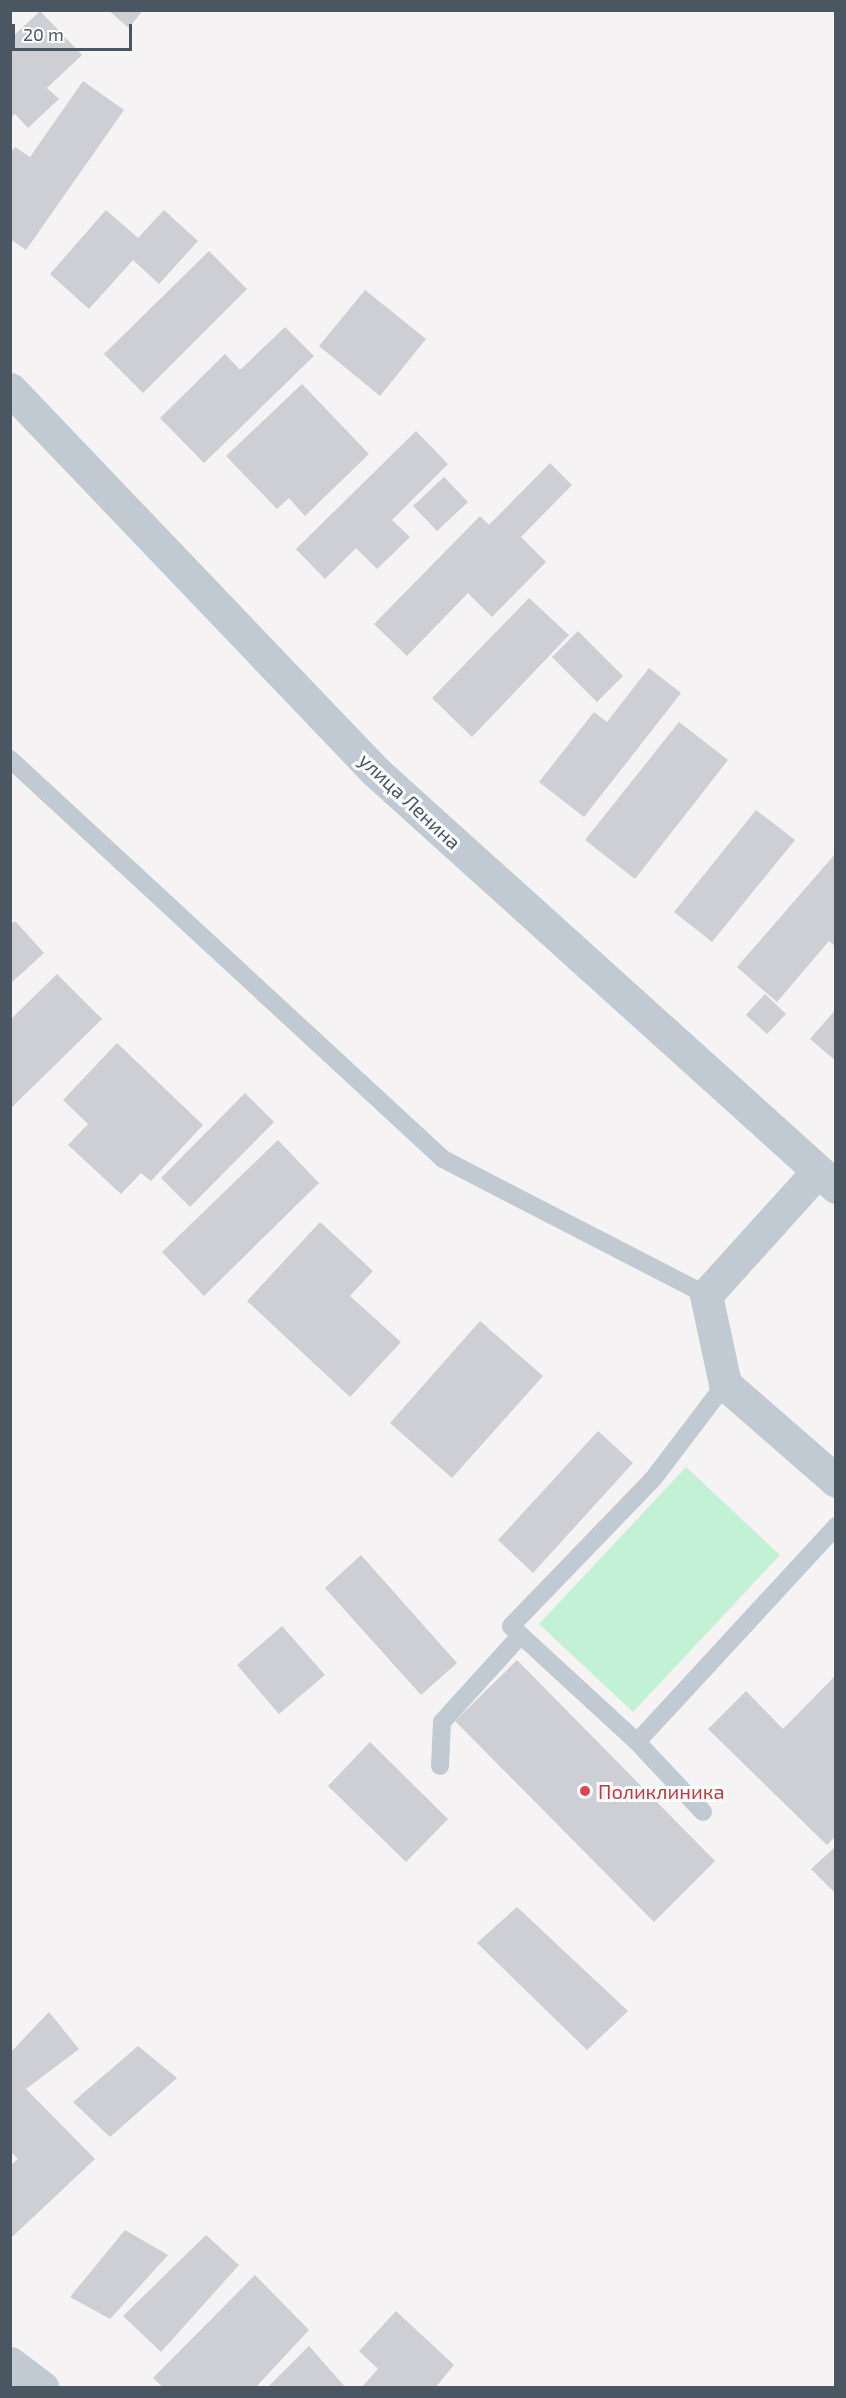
<!DOCTYPE html>
<meta charset="utf-8">
<style>
body{margin:0}
#map{position:relative;width:846px;height:2398px;overflow:hidden;background:#f5f3f3;font-family:"Exo 2",sans-serif}
div>[style]{position:absolute}
[style*='--x']{left:calc(var(--x)*1px);top:calc(var(--y)*1px);width:calc(var(--w)*1px);rotate:calc(var(--a)*1deg)}
.green>*{inset:0;background:#c3f1d5}
.building>*{inset:0;background:#cdcfd5}
.service>*{height:18px;margin:-9px;padding:0 9px;transform-origin:9px;border-radius:9px;background:#c1cad2}
.minor>*{height:33px;margin:-16.5px;padding:0 16.5px;transform-origin:16.5px;border-radius:16.5px;background:#c1cad2}
.tertiary>*{height:33px;margin:-16.5px;padding:0 16.5px;transform-origin:16.5px;border-radius:16.5px;background:#c1cad2}
.dots>*{width:16px;height:16px;translate:-50% -50%;box-sizing:border-box;border:3px solid #fff;border-radius:50%}
span{translate:-50% -50%;white-space:nowrap;text-align:center;line-height:1.15;-webkit-text-stroke:6px #fff;paint-order:stroke}
.street-label{font-size:20px;color:#4a5661}
.health-label{font-size:20px;color:#be3a42}
.left{translate:0 -50%;text-align:left}
.frame{position:absolute;inset:0;border:12px solid #4a5661;pointer-events:none}
.scale{position:absolute;left:12px;top:24px;width:120px;height:27px;box-sizing:border-box;border:3px solid #4a5661;border-top:0;padding-left:8px;font-size:18px;line-height:21px;white-space:nowrap;color:#4a5661;-webkit-text-stroke:4px #fff;paint-order:stroke}
</style>
<div id="map">
<div class="green">
<div style="clip-path:polygon(686px 1467px,780px 1555px,633px 1712px,539px 1624px)"></div>
</div>
<div class="building">
<div style="clip-path:polygon(108px 10px,143px 10px,129px 28px)"></div>
<div style="clip-path:polygon(40px 11px,82px 55px,47px 88px,59px 99px,28px 128px,15px 114px,10px 118px,10px 39px)"></div>
<div style="clip-path:polygon(83px 81px,124px 110px,26px 250px,10px 239px,10px 153px,15px 147px,30px 157px)"></div>
<div style="clip-path:polygon(106px 210px,138px 238px,164px 210px,198px 241px,159px 284px,133px 260px,89px 309px,50px 274px)"></div>
<div style="clip-path:polygon(209px 251px,247px 289px,143px 393px,104px 354px)"></div>
<div style="clip-path:polygon(365px 290px,426px 339px,380px 396px,319px 346px)"></div>
<div style="clip-path:polygon(285px 327px,314px 356px,204px 463px,160px 418px,225px 354px,240px 370px)"></div>
<div style="clip-path:polygon(302px 384px,369px 454px,305px 516px,289px 498px,277px 509px,226px 456px)"></div>
<div style="clip-path:polygon(416px 431px,448px 464px,392px 520px,410px 537px,377px 569px,356px 548px,325px 579px,296px 549px)"></div>
<div style="clip-path:polygon(550px 463px,572px 485px,521px 537px,546px 562px,492px 617px,468px 593px,407px 656px,374px 624px,480px 516px,489px 525px)"></div>
<div style="clip-path:polygon(444px 477px,468px 502px,437px 531px,413px 506px)"></div>
<div style="clip-path:polygon(529px 598px,569px 635px,472px 737px,432px 698px)"></div>
<div style="clip-path:polygon(578px 631px,623px 676px,597px 702px,552px 657px)"></div>
<div style="clip-path:polygon(649px 668px,681px 693px,584px 817px,539px 782px,594px 712px,607px 722px)"></div>
<div style="clip-path:polygon(679px 722px,728px 760px,635px 879px,585px 840px)"></div>
<div style="clip-path:polygon(756px 810px,795px 840px,712px 942px,674px 912px)"></div>
<div style="clip-path:polygon(836px 853px,836px 947px,829px 941px,777px 1002px,737px 967px)"></div>
<div style="clip-path:polygon(15px 921px,44px 953px,10px 984px,10px 925px)"></div>
<div style="clip-path:polygon(57px 974px,102px 1019px,10px 1109px,10px 1020px)"></div>
<div style="clip-path:polygon(765px 994px,786px 1014px,767px 1034px,746px 1015px)"></div>
<div style="clip-path:polygon(836px 1009px,836px 1061px,810px 1039px)"></div>
<div style="clip-path:polygon(117px 1043px,203px 1125px,151px 1181px,141px 1173px,121px 1194px,68px 1145px,88px 1124px,63px 1100px)"></div>
<div style="clip-path:polygon(245px 1093px,274px 1122px,190px 1207px,161px 1178px)"></div>
<div style="clip-path:polygon(278px 1140px,319px 1183px,204px 1296px,162px 1252px)"></div>
<div style="clip-path:polygon(320px 1222px,373px 1271px,350px 1296px,401px 1342px,350px 1397px,247px 1301px)"></div>
<div style="clip-path:polygon(480px 1321px,543px 1376px,452px 1478px,390px 1423px)"></div>
<div style="clip-path:polygon(598px 1431px,633px 1463px,533px 1573px,498px 1540px)"></div>
<div style="clip-path:polygon(361px 1555px,457px 1663px,421px 1695px,325px 1588px)"></div>
<div style="clip-path:polygon(282px 1626px,325px 1675px,279px 1714px,237px 1665px)"></div>
<div style="clip-path:polygon(517px 1660px,715px 1861px,654px 1922px,455px 1721px)"></div>
<div style="clip-path:polygon(836px 1675px,836px 1836px,827px 1845px,708px 1729px,746px 1691px,783px 1729px)"></div>
<div style="clip-path:polygon(370px 1742px,448px 1819px,406px 1862px,328px 1786px)"></div>
<div style="clip-path:polygon(836px 1846px,836px 1894px,811px 1869px)"></div>
<div style="clip-path:polygon(517px 1907px,628px 2011px,587px 2050px,477px 1943px)"></div>
<div style="clip-path:polygon(49px 2012px,79px 2049px,26px 2089px,95px 2159px,10px 2239px,10px 2166px,18px 2159px,10px 2151px,10px 2053px)"></div>
<div style="clip-path:polygon(138px 2046px,177px 2078px,110px 2137px,73px 2102px)"></div>
<div style="clip-path:polygon(125px 2230px,168px 2255px,110px 2319px,70px 2297px)"></div>
<div style="clip-path:polygon(206px 2235px,239px 2265px,161px 2352px,123px 2316px)"></div>
<div style="clip-path:polygon(255px 2275px,309px 2330px,255px 2388px,164px 2388px,153px 2378px)"></div>
<div style="clip-path:polygon(396px 2311px,454px 2365px,435px 2388px,361px 2388px,378px 2369px,359px 2351px)"></div>
<div style="clip-path:polygon(309px 2346px,346px 2388px,267px 2388px)"></div>
</div>
<div class="service">
<div style="--x:10;--y:759;--w:589;--a:42.73"></div>
<div style="--x:443;--y:1159;--w:296;--a:27.3"></div>
<div style="--x:637;--y:1742;--w:294;--a:-47.3"></div>
<div style="--x:440;--y:1766;--w:44;--a:-87.4"></div>
<div style="--x:442;--y:1722;--w:116;--a:-47.8"></div>
<div style="--x:703;--y:1812;--w:96;--a:-133.3"></div>
<div style="--x:637;--y:1742;--w:171;--a:-137.4"></div>
<div style="--x:511;--y:1626;--w:204;--a:-46"></div>
<div style="--x:653;--y:1479;--w:119;--a:-52.8"></div>
</div>
<div class="minor">
<div style="--x:818;--y:1171;--w:167;--a:132.1"></div>
<div style="--x:706;--y:1295;--w:91;--a:77.9"></div>
<div style="--x:725;--y:1384;--w:147;--a:41.1"></div>
<div style="--x:10;--y:2363;--w:41;--a:37.1"></div>
</div>
<div class="tertiary">
<div style="--x:10;--y:389;--w:528;--a:46.3"></div>
<div style="--x:375;--y:771;--w:621;--a:42.06"></div>
</div>
<div class="dots">
<div style="left:585px;top:1791px;background:#e0444e"></div>
</div>
<div class="street-label">
<span style="left:410px;top:801px;rotate:43deg">улица Ленина</span>
</div>
<div class="health-label">
<span class="left" style="left:598px;top:1791px">Поликлиника</span>
</div>
<div class="frame"></div>
<div class="scale">20 m</div>
</div>
